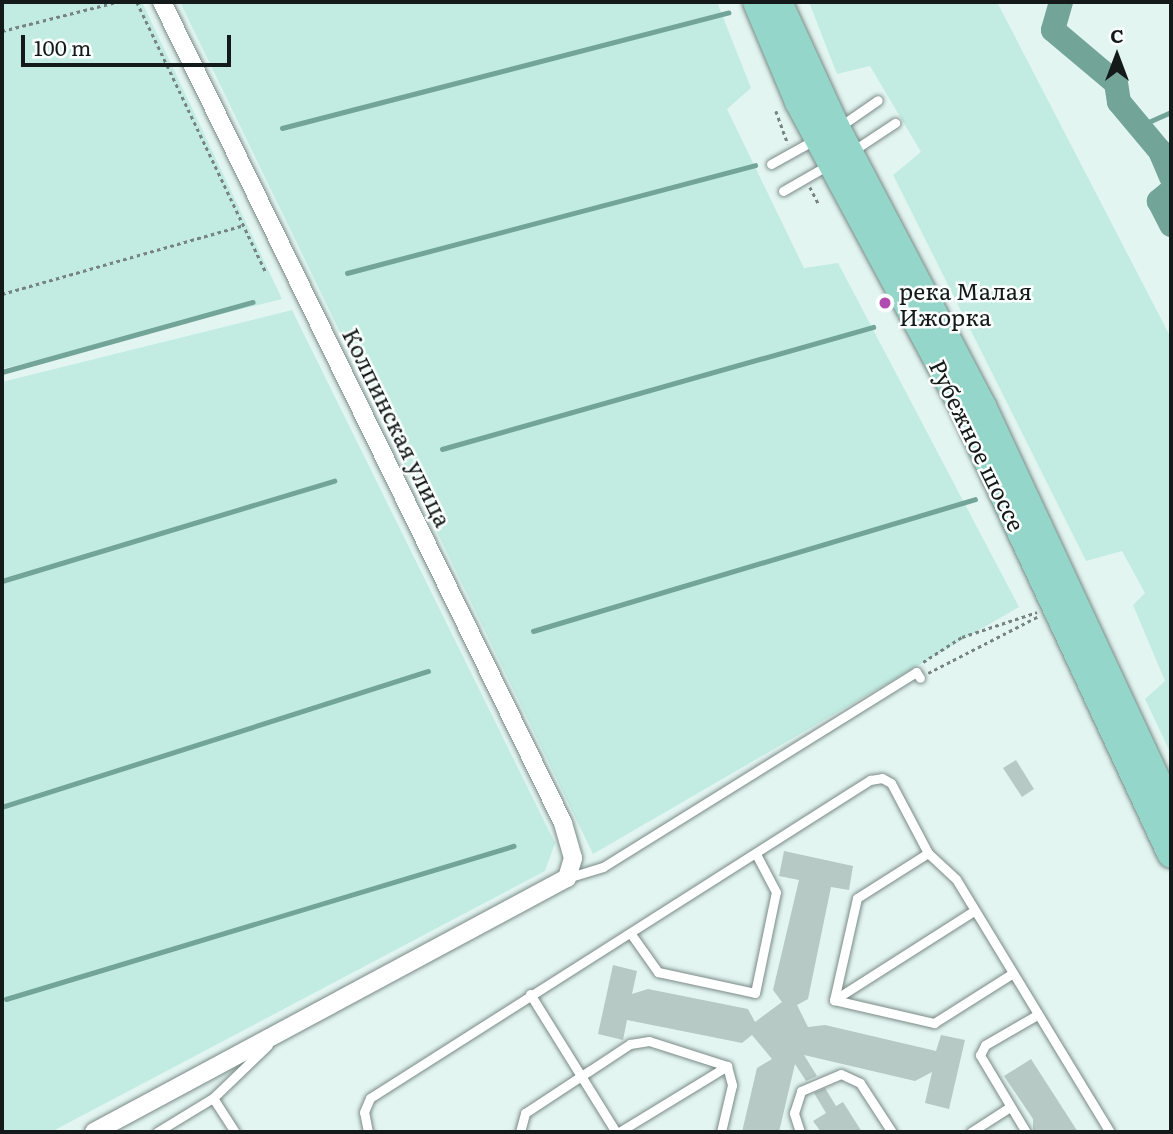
<!DOCTYPE html>
<meta charset="utf-8">
<style>
body{margin:0}
#map{position:relative;width:1173px;height:1134px;overflow:hidden;background:#e3f5f1;font-family:Literata,serif}
div>[style]{position:absolute}
[style*='--x']{left:calc(var(--x)*1px);top:calc(var(--y)*1px);width:calc(var(--w)*1px);rotate:calc(var(--a)*1deg)}
.green>*{inset:0;background:#c2ece1}
.stream>*{height:4.5px;margin:-2.25px;padding:0 2.25px;transform-origin:2.25px;border-radius:2.25px;background:#72a498}
.river>*{height:24px;margin:-12px;padding:0 12px;transform-origin:12px;border-radius:12px;background:#72a498}
.building>*{inset:0;background:#b7c9c4}
.path>*{height:2.5px;margin-top:-1.25px;transform-origin:0;background:repeating-linear-gradient(90deg,#778380 0 3.5px,transparent 0 7px)}
.roads{filter:drop-shadow(0 0 2px #7a8a86) drop-shadow(0 0 2px #7a8a86)}
.lane>*{height:9px;margin:-4.5px;padding:0 4.5px;transform-origin:4.5px;border-radius:4.5px;background:#fff}
.street>*{height:18px;margin:-9px;padding:0 9px;transform-origin:9px;border-radius:9px;background:#fff}
.primary>*{height:26px;margin:-13px;padding:0 13px;transform-origin:13px;border-radius:13px;background:#94d7ca}
.dots>*{width:19px;height:19px;translate:-50% -50%;box-sizing:border-box;border:4px solid #fbfffe;border-radius:50%}
span{translate:-50% -50%;white-space:nowrap;text-align:center;line-height:1.15;-webkit-text-stroke:5px #fbfffe;paint-order:stroke}
.poi-label{font-size:23px;color:#141a19}
.left{translate:0 -50%;text-align:left}
.street-label{font-size:23px;color:#141a19}
.frame{position:absolute;inset:0;border:4px solid #141a19;pointer-events:none}
.north{position:absolute;left:1082px;top:21px;width:70px;height:70px;-webkit-text-stroke:5px #fbfffe;paint-order:stroke;rotate:0deg;font-size:19px;font-weight:700;line-height:28px;text-align:center;color:#141a19}
.north::after{content:'';display:block;margin:auto;width:24px;height:32px;background:#141a19;clip-path:polygon(50% 0,100% 100%,50% 72%,0 100%)}
.scale{position:absolute;left:21px;top:35px;width:210px;height:32px;box-sizing:border-box;border:4px solid #141a19;border-top:0;padding-left:9px;font-size:21px;line-height:24px;white-space:nowrap;color:#141a19;-webkit-text-stroke:5px #fbfffe;paint-order:stroke}
</style>
<div id="map">
<div class="green">
<div style="clip-path:polygon(2px 2px,142px 2px,282px 299px,2px 369px)"></div>
<div style="clip-path:polygon(180px 2px,717px 2px,751px 88px,727px 109px,804px 268px,838px 263px,1019px 607px,593px 854px)"></div>
<div style="clip-path:polygon(809px 2px,997px 2px,1171px 338px,1171px 754px,1145px 699px,1165px 681px,1133px 605px,1145px 593px,1122px 551px,1086px 561px,893px 175px,921px 152px,870px 66px,837px 74px)"></div>
<div style="clip-path:polygon(292px 310px,555px 843px,545px 871px,51px 1132px,2px 1132px,2px 382px)"></div>
</div>
<div class="stream">
<div style="--x:282;--y:128;--w:461;--a:-14.5"></div>
<div style="--x:1135;--y:128;--w:39;--a:-24"></div>
<div style="--x:1160;--y:151;--w:11;--a:0"></div>
<div style="--x:347;--y:273;--w:422;--a:-14.8"></div>
<div style="--x:2;--y:372;--w:260;--a:-15.6"></div>
<div style="--x:442;--y:449;--w:448;--a:-15.8"></div>
<div style="--x:2;--y:581;--w:347;--a:-16.8"></div>
<div style="--x:533;--y:631;--w:461;--a:-16.6"></div>
<div style="--x:2;--y:807;--w:447;--a:-17.7"></div>
<div style="--x:6;--y:999;--w:530;--a:-16.79"></div>
</div>
<div class="river">
<div style="--x:1061;--y:2;--w:29;--a:106"></div>
<div style="--x:1053;--y:30;--w:82;--a:40.1"></div>
<div style="--x:1116;--y:83;--w:19;--a:81"></div>
<div style="--x:1119;--y:102;--w:64;--a:50.1"></div>
<div style="--x:1160;--y:151;--w:28;--a:67"></div>
<div style="--x:1171;--y:191;--w:16;--a:140"></div>
<div style="--x:1159;--y:201;--w:27;--a:63"></div>
</div>
<div class="building">
<div style="clip-path:polygon(1016px 760px,1034px 789px,1022px 797px,1003px 768px)"></div>
<div style="clip-path:polygon(784px 851px,853px 866px,849px 890px,831px 887px,808px 999px,797px 1005px,808px 1027px,825px 1025px,936px 1051px,941px 1035px,965px 1040px,949px 1109px,925px 1103px,932px 1072px,915px 1081px,804px 1055px,817px 1076px,806px 1081px,795px 1064px,779px 1132px,742px 1132px,757px 1068px,772px 1059px,752px 1035px,742px 1043px,627px 1020px,623px 1040px,598px 1034px,613px 965px,637px 971px,632px 994px,648px 989px,748px 1009px,755px 1022px,782px 1002px,773px 990px,799px 880px,779px 876px)"></div>
<div style="clip-path:polygon(1031px 1059px,1078px 1132px,1033px 1132px,1033px 1119px,1004px 1076px)"></div>
<div style="clip-path:polygon(825px 1088px,836px 1106px,843px 1102px,862px 1132px,821px 1132px,813px 1121px,826px 1113px,814px 1093px)"></div>
</div>
<div class="path">
<div style="--x:137;--y:2;--w:300;--a:64.5"></div>
<div style="--x:2;--y:31;--w:119;--a:-14.2"></div>
<div style="--x:776;--y:111;--w:35;--a:70"></div>
<div style="--x:810;--y:187;--w:20;--a:63"></div>
<div style="--x:2;--y:294;--w:252;--a:-15.9"></div>
<div style="--x:923;--y:662;--w:46;--a:-32.7"></div>
<div style="--x:962;--y:637;--w:79;--a:-18.4"></div>
<div style="--x:928;--y:673;--w:123;--a:-27.2"></div>
</div>
<div class="roads">
<div class="lane">
<div style="--x:839;--y:127;--w:47;--a:-34.7"></div>
<div style="--x:851;--y:152;--w:53;--a:-33.4"></div>
<div style="--x:771;--y:164;--w:51;--a:-29.1"></div>
<div style="--x:783;--y:191;--w:54;--a:-29.9"></div>
<div style="--x:928;--y:853;--w:84;--a:147.6"></div>
<div style="--x:857;--y:898;--w:105;--a:102.7"></div>
<div style="--x:834;--y:1000;--w:103;--a:13"></div>
<div style="--x:934;--y:1023;--w:90;--a:-32.3"></div>
<div style="--x:567;--y:878;--w:38;--a:-17"></div>
<div style="--x:603;--y:867;--w:369;--a:-31.9"></div>
<div style="--x:916;--y:672;--w:7;--a:56"></div>
<div style="--x:631;--y:934;--w:47;--a:54.6"></div>
<div style="--x:658;--y:972;--w:99;--a:12.2"></div>
<div style="--x:755;--y:993;--w:103;--a:-78.3"></div>
<div style="--x:776;--y:892;--w:43;--a:-117.8"></div>
<div style="--x:530;--y:994;--w:163;--a:58.1"></div>
<div style="--x:834;--y:1000;--w:164;--a:-32.5"></div>
<div style="--x:213;--y:1098;--w:40;--a:57.1"></div>
<div style="--x:157;--y:1132;--w:66;--a:-31.3"></div>
<div style="--x:213;--y:1098;--w:76;--a:-43.9"></div>
<div style="--x:368;--y:1132;--w:20;--a:-101"></div>
<div style="--x:364;--y:1112;--w:15;--a:-67"></div>
<div style="--x:370;--y:1098;--w:593;--a:-32.46"></div>
<div style="--x:870;--y:780;--w:12;--a:-9"></div>
<div style="--x:882;--y:778;--w:10;--a:29"></div>
<div style="--x:891;--y:783;--w:79;--a:62.1"></div>
<div style="--x:928;--y:853;--w:38;--a:43"></div>
<div style="--x:956;--y:879;--w:296;--a:58.7"></div>
<div style="--x:520;--y:1132;--w:20;--a:-75"></div>
<div style="--x:525;--y:1113;--w:126;--a:-33.3"></div>
<div style="--x:630;--y:1044;--w:19;--a:-9"></div>
<div style="--x:649;--y:1041;--w:82;--a:17.8"></div>
<div style="--x:727;--y:1066;--w:20;--a:75"></div>
<div style="--x:732;--y:1085;--w:48;--a:103.2"></div>
<div style="--x:619;--y:1132;--w:127;--a:-31.4"></div>
<div style="--x:800;--y:1132;--w:20;--a:-108"></div>
<div style="--x:794;--y:1113;--w:23;--a:-72"></div>
<div style="--x:801;--y:1091;--w:43;--a:-23"></div>
<div style="--x:841;--y:1074;--w:21;--a:25"></div>
<div style="--x:860;--y:1083;--w:59;--a:56.9"></div>
<div style="--x:971;--y:1132;--w:46;--a:-32.7"></div>
<div style="--x:1026;--y:1132;--w:90;--a:-120.9"></div>
<div style="--x:980;--y:1055;--w:11;--a:-63"></div>
<div style="--x:985;--y:1045;--w:60;--a:-30"></div>
</div>
<div class="street">
<div style="--x:94;--y:1132;--w:537;--a:-28.24"></div>
<div style="--x:567;--y:878;--w:21;--a:-73"></div>
<div style="--x:573;--y:858;--w:36;--a:-106"></div>
<div style="--x:563;--y:823;--w:914;--a:-116.03"></div>
</div>
<div class="primary">
<div style="--x:756;--y:2;--w:108;--a:67.2"></div>
<div style="--x:798;--y:102;--w:346;--a:61.7"></div>
<div style="--x:962;--y:407;--w:494;--a:65"></div>
<div style="--x:779;--y:2;--w:139;--a:65.3"></div>
<div style="--x:837;--y:128;--w:314;--a:62.3"></div>
<div style="--x:983;--y:406;--w:445;--a:65"></div>
</div>
</div>
<div class="dots">
<div style="left:885px;top:303px;background:#b14baf"></div>
</div>
<div class="poi-label">
<span class="left" style="left:899px;top:303px">река Малая<br>Ижорка</span>
</div>
<div class="street-label">
<span style="left:398px;top:427px;rotate:64deg">Колпинская улица</span>
<span style="left:978px;top:445px;rotate:64deg">Рубежное шоссе</span>
</div>
<div class="frame"></div>
<div class="north">С</div>
<div class="scale">100 m</div>
</div>
